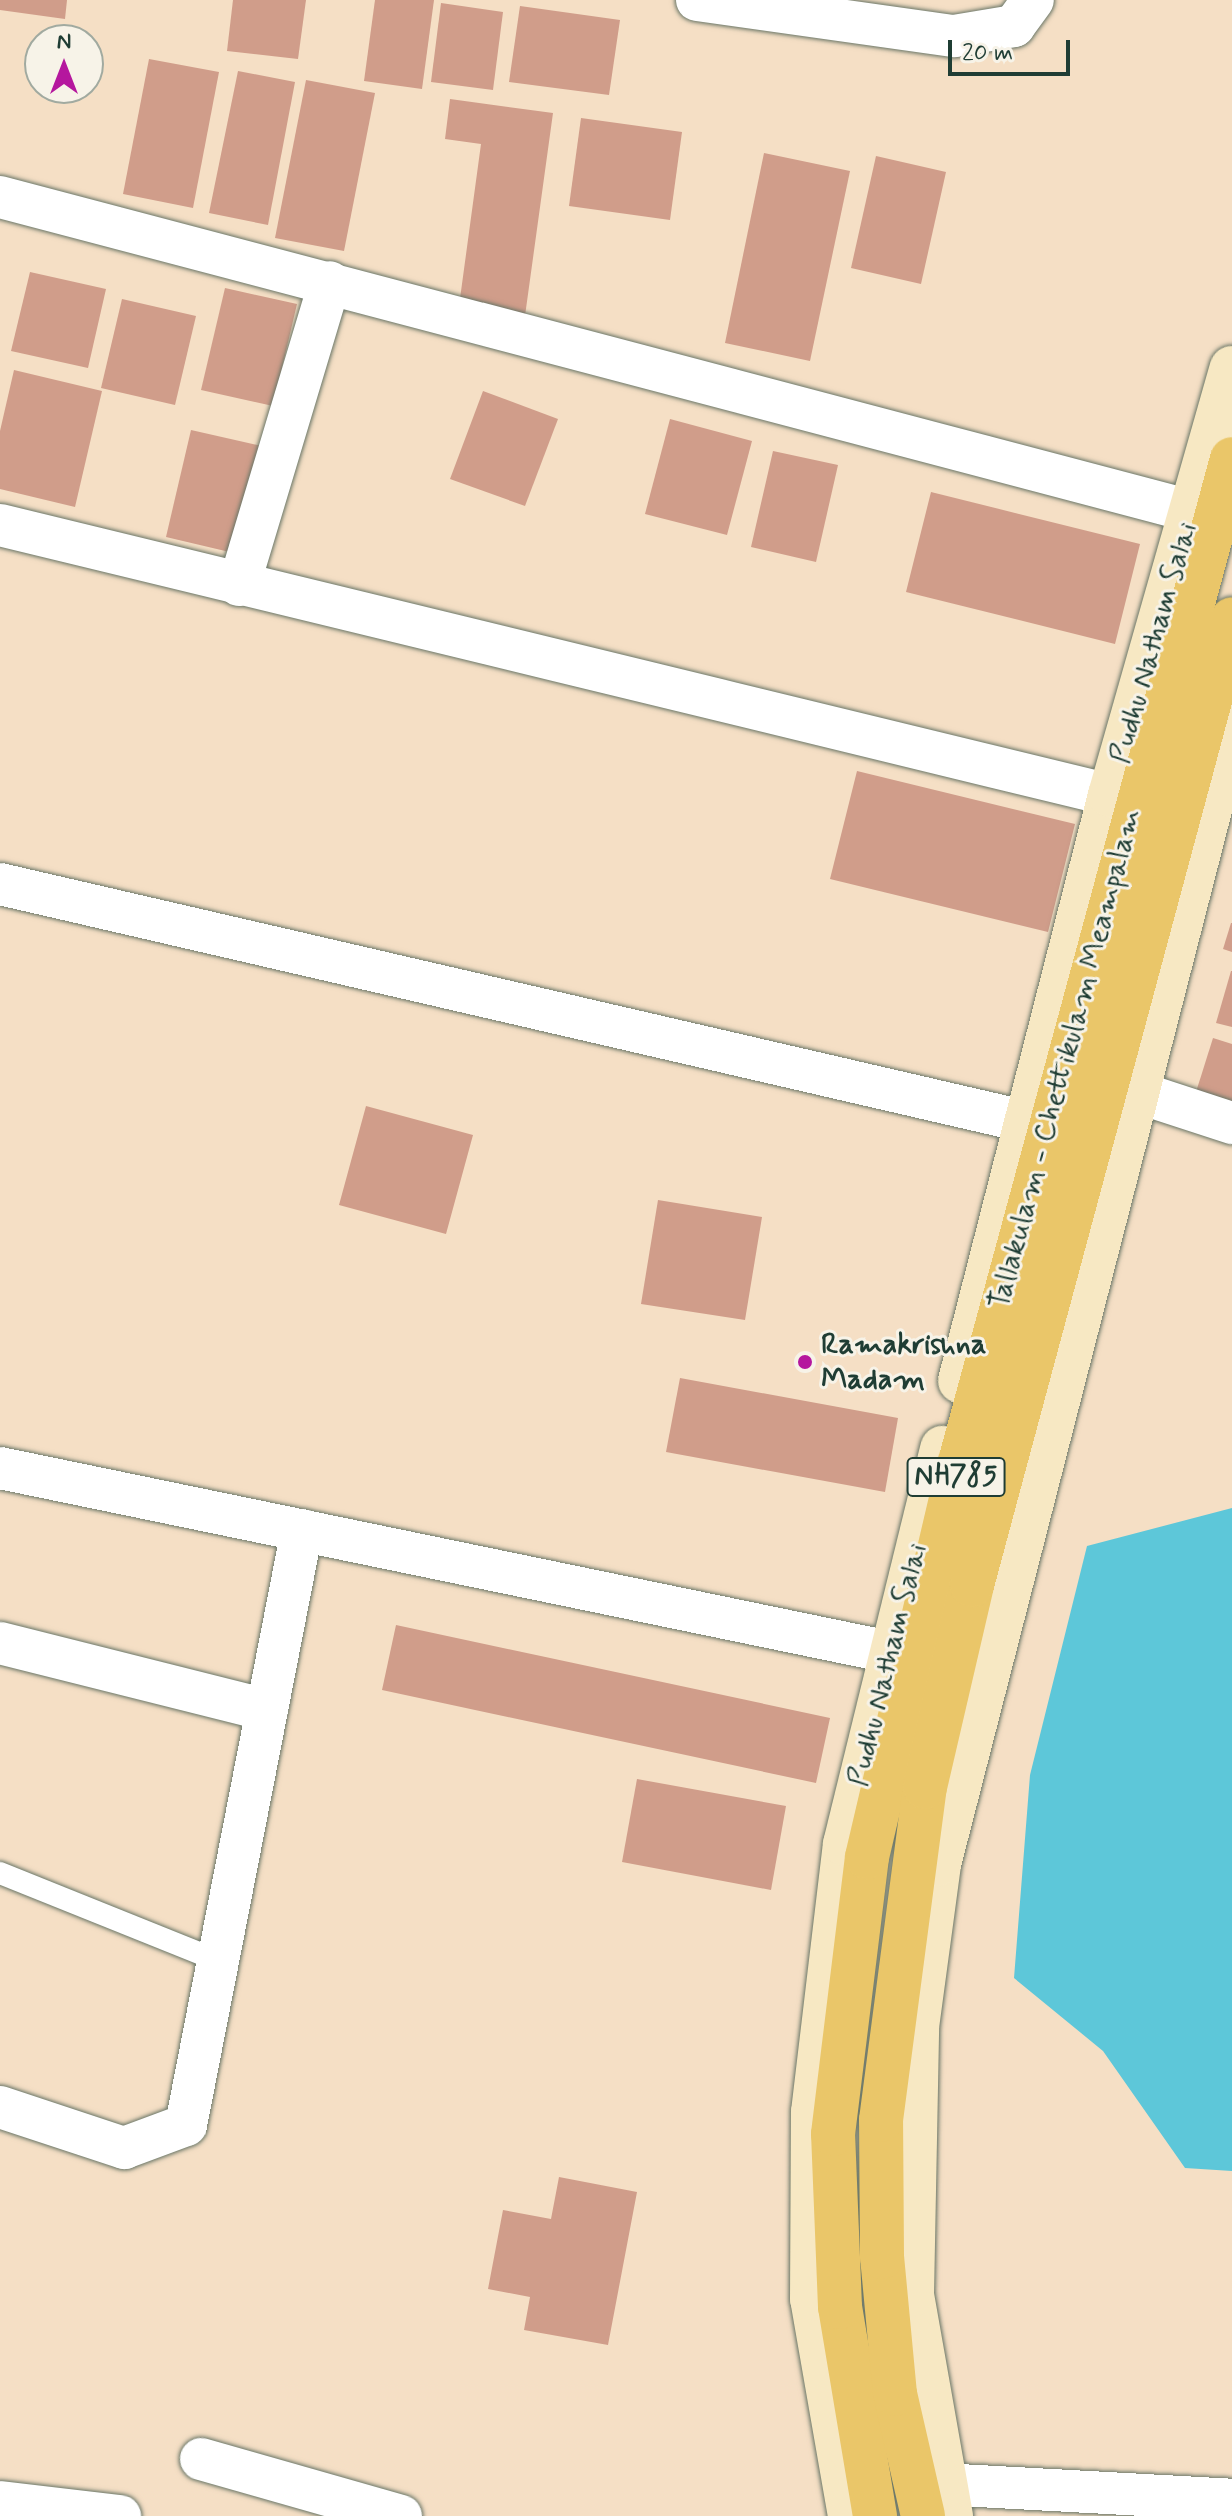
<!DOCTYPE html>
<style>
body{margin:0}
#map{position:relative;width:1232px;height:2516px;overflow:hidden;background:#f5dfc5;font-family:Mynerve,sans-serif}
div>[style]{position:absolute}
[style*='--x']{left:calc(var(--x)*1px);top:calc(var(--y)*1px);width:calc(var(--w)*1px);rotate:calc(var(--a)*1deg)}
.water>*{inset:0;background:#5dc7d9}
.building>*{inset:0;background:#d09d8a}
.roads{filter:drop-shadow(0 0 2px #6a7667) drop-shadow(0 0 2px #6a7667)}
.lane>*{height:22px;margin:-11px;padding:0 11px;transform-origin:11px;border-radius:11px;background:#fff}
.street>*{height:42px;margin:-21px;padding:0 21px;transform-origin:21px;border-radius:21px;background:#fff}
.secondary>*{height:44px;margin:-22px;padding:0 22px;transform-origin:22px;border-radius:22px;background:#f7e8c3}
.highway>*{height:44px;margin:-22px;padding:0 22px;transform-origin:22px;border-radius:22px;background:#eac669}
.dots>*{width:22px;height:22px;translate:-50% -50%;box-sizing:border-box;border:4px solid #f7f3e8;border-radius:50%}
span{translate:-50% -50%;white-space:nowrap;text-align:center;line-height:1.15;-webkit-text-stroke:6px #f7f3e8;paint-order:stroke}
.shield-label span{padding:2px 6px;background:#f7f3e8;border:2px solid;border-radius:6px;-webkit-text-stroke-width:0}
.shield-label{font-size:28px;color:#1f3d34;font-weight:700}
.street-label{font-size:30px;color:#1f3d34}
.poi-label{font-size:30px;color:#1f3d34;font-weight:700}
.left{translate:0 -50%;text-align:left}
.north{position:absolute;left:24px;top:24px;width:80px;height:80px;box-sizing:border-box;background:#f7f3e8;border:2px solid #a1aaa0;border-radius:50%;rotate:0deg;font-size:22px;font-weight:700;line-height:32px;text-align:center;color:#1f3d34}
.north::after{content:'';display:block;margin:auto;width:28px;height:36px;background:#b5179e;clip-path:polygon(50% 0,100% 100%,50% 72%,0 100%)}
.scale{position:absolute;left:948px;top:40px;width:122px;height:36px;box-sizing:border-box;border:4px solid #1f3d34;border-top:0;padding-left:10px;font-size:24px;line-height:28px;white-space:nowrap;color:#1f3d34;-webkit-text-stroke:6px #f7f3e8;paint-order:stroke}
</style>
<div id="map">
<div class="water">
<div style="clip-path:polygon(1232px 1508px,1232px 2171px,1185px 2168px,1103px 2051px,1014px 1978px,1030px 1775px,1087px 1546px)"></div>
</div>
<div class="building">
<div style="clip-path:polygon(0 0,67px 0,65px 19px,0 10px)"></div>
<div style="clip-path:polygon(233px 0,306px 0,298px 59px,227px 51px)"></div>
<div style="clip-path:polygon(375px 0,434px 0,422px 89px,364px 81px)"></div>
<div style="clip-path:polygon(441px 3px,503px 12px,493px 90px,431px 82px)"></div>
<div style="clip-path:polygon(520px 6px,620px 20px,609px 95px,509px 82px)"></div>
<div style="clip-path:polygon(149px 59px,219px 72px,193px 208px,123px 194px)"></div>
<div style="clip-path:polygon(238px 71px,295px 82px,268px 225px,209px 213px)"></div>
<div style="clip-path:polygon(306px 80px,375px 93px,344px 251px,275px 238px)"></div>
<div style="clip-path:polygon(450px 99px,553px 113px,525px 316px,459px 306px,481px 144px,445px 139px)"></div>
<div style="clip-path:polygon(581px 118px,682px 132px,670px 220px,569px 206px)"></div>
<div style="clip-path:polygon(764px 153px,850px 171px,810px 361px,725px 343px)"></div>
<div style="clip-path:polygon(876px 156px,946px 172px,921px 284px,851px 268px)"></div>
<div style="clip-path:polygon(30px 272px,106px 289px,88px 368px,11px 351px)"></div>
<div style="clip-path:polygon(225px 288px,297px 304px,273px 406px,201px 390px)"></div>
<div style="clip-path:polygon(122px 299px,196px 316px,175px 405px,101px 388px)"></div>
<div style="clip-path:polygon(14px 370px,102px 391px,75px 507px,0 489px,0 431px)"></div>
<div style="clip-path:polygon(483px 391px,558px 419px,525px 506px,450px 479px)"></div>
<div style="clip-path:polygon(670px 419px,752px 441px,727px 535px,645px 514px)"></div>
<div style="clip-path:polygon(191px 430px,262px 446px,238px 554px,166px 537px)"></div>
<div style="clip-path:polygon(773px 451px,838px 465px,816px 562px,751px 547px)"></div>
<div style="clip-path:polygon(931px 492px,1140px 544px,1115px 644px,906px 592px)"></div>
<div style="clip-path:polygon(857px 771px,1075px 824px,1048px 932px,830px 879px)"></div>
<div style="clip-path:polygon(1231px 923px,1232px 923px,1232px 952px,1223px 949px)"></div>
<div style="clip-path:polygon(1231px 971px,1232px 971px,1232px 1027px,1216px 1023px)"></div>
<div style="clip-path:polygon(1213px 1038px,1232px 1044px,1232px 1103px,1196px 1092px)"></div>
<div style="clip-path:polygon(366px 1106px,473px 1135px,446px 1234px,339px 1205px)"></div>
<div style="clip-path:polygon(658px 1200px,762px 1217px,745px 1320px,641px 1304px)"></div>
<div style="clip-path:polygon(680px 1378px,898px 1418px,885px 1492px,666px 1452px)"></div>
<div style="clip-path:polygon(396px 1625px,830px 1718px,816px 1783px,382px 1690px)"></div>
<div style="clip-path:polygon(637px 1779px,786px 1806px,771px 1890px,622px 1862px)"></div>
<div style="clip-path:polygon(559px 2177px,637px 2192px,608px 2345px,524px 2330px,530px 2297px,488px 2289px,503px 2210px,551px 2219px)"></div>
</div>
<div class="roads">
<div class="lane">
<div style="--x:0;--y:1873;--w:236;--a:21.9"></div>
</div>
<div class="street">
<div style="--x:697;--y:0;--w:260;--a:8"></div>
<div style="--x:954;--y:36;--w:61;--a:-9.5"></div>
<div style="--x:1014;--y:26;--w:32;--a:-54"></div>
<div style="--x:0;--y:197;--w:1232;--a:14.77"></div>
<div style="--x:0;--y:525;--w:1142;--a:13.67"></div>
<div style="--x:239;--y:585;--w:316;--a:-73.3"></div>
<div style="--x:0;--y:884;--w:1055;--a:13.04"></div>
<div style="--x:1137;--y:1092;--w:100;--a:18.1"></div>
<div style="--x:0;--y:1468;--w:908;--a:11.69"></div>
<div style="--x:0;--y:1643;--w:275;--a:14.1"></div>
<div style="--x:0;--y:2107;--w:131;--a:18.3"></div>
<div style="--x:124;--y:2148;--w:66;--a:-20.4"></div>
<div style="--x:186;--y:2125;--w:606;--a:-78.97"></div>
<div style="--x:201;--y:2459;--w:208;--a:15.9"></div>
<div style="--x:941;--y:2484;--w:291;--a:3.1"></div>
<div style="--x:0;--y:2502;--w:121;--a:6.7"></div>
</div>
<div class="secondary">
<div style="--x:960;--y:1381;--w:605;--a:-75.64"></div>
<div style="--x:1110;--y:795;--w:444;--a:-74.1"></div>
<div style="--x:850;--y:2516;--w:220;--a:-99.9"></div>
<div style="--x:812;--y:2299;--w:187;--a:-89.7"></div>
<div style="--x:813;--y:2112;--w:270;--a:-83.2"></div>
<div style="--x:845;--y:1844;--w:408;--a:-76.2"></div>
<div style="--x:951;--y:2516;--w:224;--a:-100"></div>
<div style="--x:912;--y:2295;--w:268;--a:-88.9"></div>
<div style="--x:917;--y:2027;--w:164;--a:-82.3"></div>
<div style="--x:939;--y:1864;--w:1177;--a:-75.59"></div>
</div>
<div class="highway">
<div style="--x:875;--y:2516;--w:212;--a:-99.5"></div>
<div style="--x:840;--y:2307;--w:173;--a:-92.3"></div>
<div style="--x:833;--y:2134;--w:279;--a:-83"></div>
<div style="--x:867;--y:1857;--w:406;--a:-76.8"></div>
<div style="--x:960;--y:1462;--w:1039;--a:-74.83"></div>
<div style="--x:923;--y:2516;--w:125;--a:-102.9"></div>
<div style="--x:895;--y:2394;--w:138;--a:-95.4"></div>
<div style="--x:882;--y:2257;--w:137;--a:-90.4"></div>
<div style="--x:881;--y:2120;--w:336;--a:-82.5"></div>
<div style="--x:925;--y:1787;--w:207;--a:-76.9"></div>
<div style="--x:972;--y:1585;--w:1000;--a:-74.94"></div>
</div>
</div>
<div class="dots">
<div style="left:805px;top:1362px;background:#b5179e"></div>
</div>
<div class="shield-label">
<span style="left:956px;top:1477px">NH785</span>
</div>
<div class="street-label">
<span style="left:1154px;top:643px;rotate:-74deg">Pudhu Natham Salai</span>
<span style="left:1066px;top:1059px;rotate:-75deg">Tallakulam - Chettikulam Meampalam</span>
<span style="left:888px;top:1665px;rotate:-76deg">Pudhu Natham Salai</span>
</div>
<div class="poi-label">
<span class="left" style="left:821px;top:1362px">Ramakrishna<br>Madam</span>
</div>
<div class="north">N</div>
<div class="scale">20 m</div>
</div>
